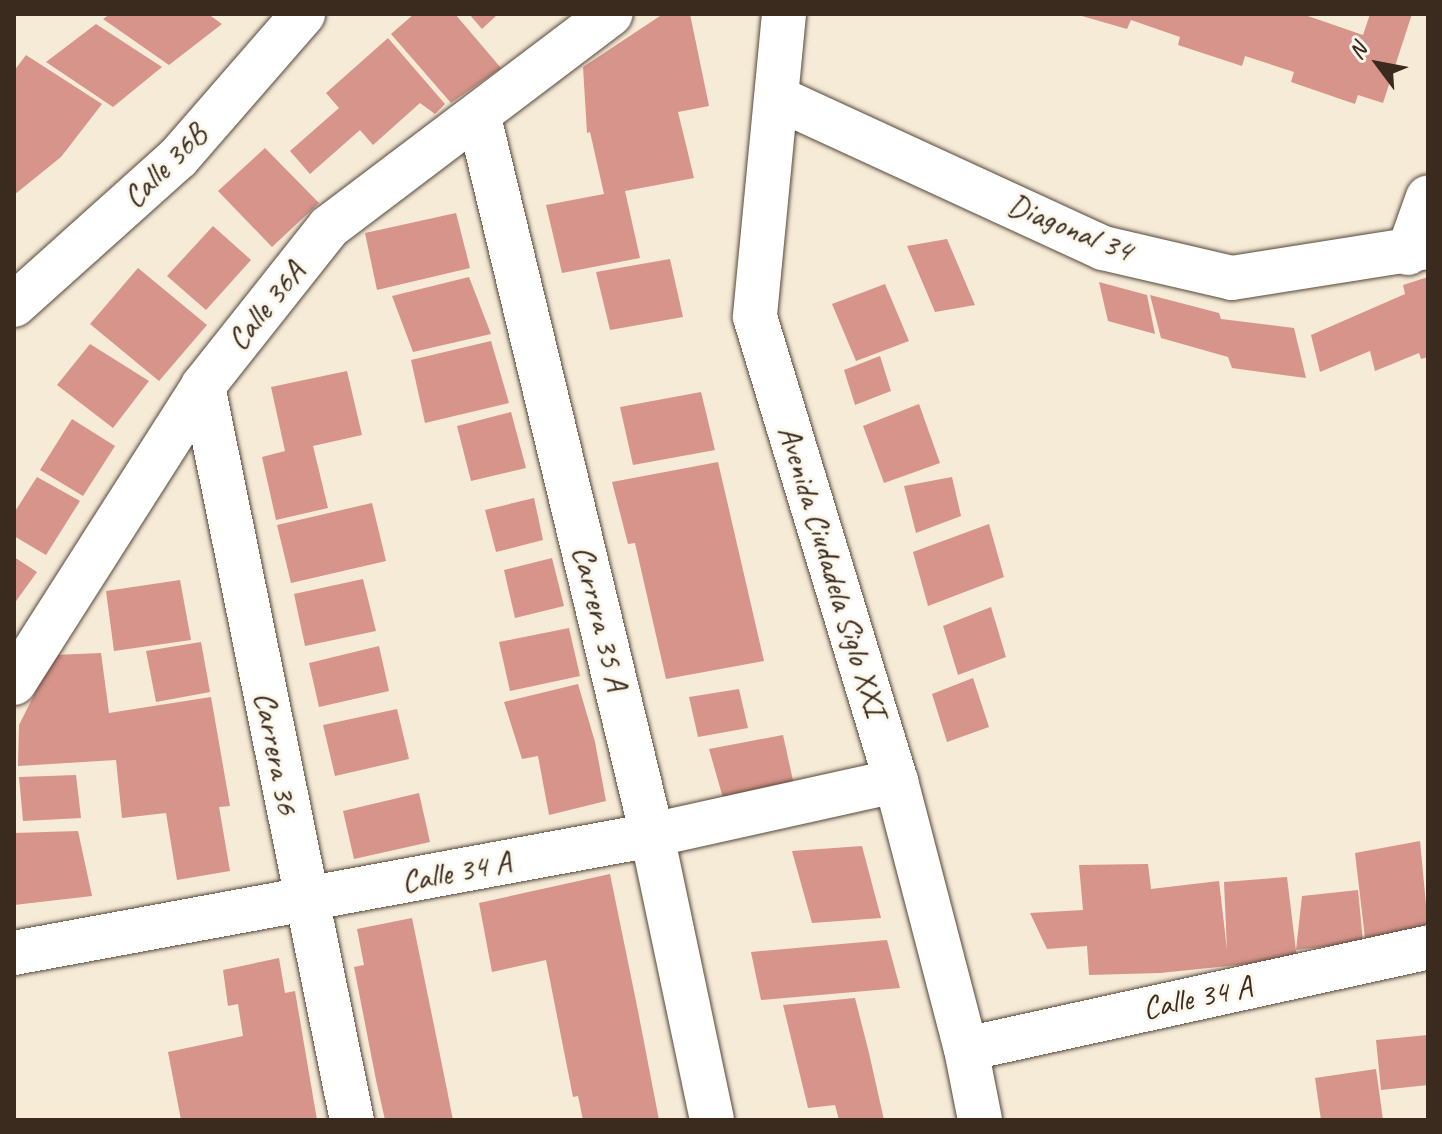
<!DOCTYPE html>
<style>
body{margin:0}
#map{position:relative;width:1442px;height:1134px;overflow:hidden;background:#f6ebd7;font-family:Caveat,sans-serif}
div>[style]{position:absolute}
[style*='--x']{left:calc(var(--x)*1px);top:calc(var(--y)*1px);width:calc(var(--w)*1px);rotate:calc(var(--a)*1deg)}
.building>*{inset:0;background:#d6948a}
.roads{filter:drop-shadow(0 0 2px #57473a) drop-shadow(0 0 2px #57473a)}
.street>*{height:44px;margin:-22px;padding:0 22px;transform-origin:22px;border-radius:22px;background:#fff}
span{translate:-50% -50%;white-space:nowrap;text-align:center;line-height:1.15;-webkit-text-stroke:6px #fbf7ec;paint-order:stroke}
.street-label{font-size:32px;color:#3b2a1e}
.frame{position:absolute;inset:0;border:16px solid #3b2a1e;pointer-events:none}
.north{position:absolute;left:1338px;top:24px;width:80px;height:80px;-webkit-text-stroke:6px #fbf7ec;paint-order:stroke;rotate:302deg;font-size:22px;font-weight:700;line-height:32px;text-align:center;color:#3b2a1e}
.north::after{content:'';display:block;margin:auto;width:28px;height:36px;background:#3b2a1e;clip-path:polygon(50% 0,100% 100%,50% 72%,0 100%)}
</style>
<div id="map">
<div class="building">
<div style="clip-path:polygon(110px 14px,208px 14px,222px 24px,169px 65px,103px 19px)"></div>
<div style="clip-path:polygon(414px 14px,455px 14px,501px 68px,451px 103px,391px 34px)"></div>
<div style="clip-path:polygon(469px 14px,498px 14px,482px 29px)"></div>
<div style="clip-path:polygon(663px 14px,690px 14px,709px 106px,678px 112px,694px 178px,625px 191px,640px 258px,562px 273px,546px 205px,604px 194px,590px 132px,587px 133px,583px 67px)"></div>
<div style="clip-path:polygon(1075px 14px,1302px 14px,1363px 35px,1370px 14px,1412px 14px,1383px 103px,1358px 95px,1355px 104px,1291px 82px,1294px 72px,1245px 56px,1242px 66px,1178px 45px,1180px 37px,1131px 20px,1127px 29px)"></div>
<div style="clip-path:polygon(96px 24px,162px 67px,113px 107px,46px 62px)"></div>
<div style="clip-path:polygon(388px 38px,445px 104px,435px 114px,420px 103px,373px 145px,360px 130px,310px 174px,290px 151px,339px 108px,326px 93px)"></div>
<div style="clip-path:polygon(26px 55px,102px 104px,61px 157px,14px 195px,14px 71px)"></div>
<div style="clip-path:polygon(265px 148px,319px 203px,272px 247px,218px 191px)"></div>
<div style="clip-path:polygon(456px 213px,470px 268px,377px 290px,365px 233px)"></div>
<div style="clip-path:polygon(213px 226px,251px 260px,206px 310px,167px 276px)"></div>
<div style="clip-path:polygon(947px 239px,975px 305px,935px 312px,907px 246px)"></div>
<div style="clip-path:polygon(670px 259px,683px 317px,610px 330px,596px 272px)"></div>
<div style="clip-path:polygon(138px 268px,207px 325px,159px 381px,90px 324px)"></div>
<div style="clip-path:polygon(469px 277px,491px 334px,413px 352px,392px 296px)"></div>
<div style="clip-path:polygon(1428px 277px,1428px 357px,1421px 359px,1419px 353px,1375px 371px,1370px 351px,1320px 372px,1311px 335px,1405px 294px,1403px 285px)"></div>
<div style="clip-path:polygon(1099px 282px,1147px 295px,1155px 334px,1108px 321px)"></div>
<div style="clip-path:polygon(885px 284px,909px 341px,856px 361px,832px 304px)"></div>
<div style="clip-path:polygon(1150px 295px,1219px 313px,1221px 319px,1294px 328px,1306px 378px,1232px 368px,1228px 357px,1161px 338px)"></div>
<div style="clip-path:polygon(491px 341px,509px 403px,425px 423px,411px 360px)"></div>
<div style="clip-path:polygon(90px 344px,149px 381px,113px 428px,57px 385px)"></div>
<div style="clip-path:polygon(880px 356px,891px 391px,855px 405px,844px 370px)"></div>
<div style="clip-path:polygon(347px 371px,362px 435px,313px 446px,328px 508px,276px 520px,262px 457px,285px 451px,271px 387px)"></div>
<div style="clip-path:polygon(701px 392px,715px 450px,633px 465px,620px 407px)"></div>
<div style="clip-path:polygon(919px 404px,940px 463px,884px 483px,863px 426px)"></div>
<div style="clip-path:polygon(511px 412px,526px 468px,471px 481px,457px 426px)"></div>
<div style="clip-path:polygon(72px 419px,115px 446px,83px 496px,40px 470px)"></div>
<div style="clip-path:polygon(718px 462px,764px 661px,666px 679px,635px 543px,628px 544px,612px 482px)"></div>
<div style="clip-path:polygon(37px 477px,80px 501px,46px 555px,14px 536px,14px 513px)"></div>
<div style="clip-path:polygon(952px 477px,961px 516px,916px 533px,904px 486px)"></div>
<div style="clip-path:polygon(534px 498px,543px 540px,496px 552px,485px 510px)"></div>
<div style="clip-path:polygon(372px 503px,386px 561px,291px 583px,277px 525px)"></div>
<div style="clip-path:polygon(989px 524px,1004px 577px,928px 606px,913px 552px)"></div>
<div style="clip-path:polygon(14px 557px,37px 572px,14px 604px)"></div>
<div style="clip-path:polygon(552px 558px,564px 606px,515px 618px,504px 570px)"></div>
<div style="clip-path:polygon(363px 579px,376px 631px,305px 646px,294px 594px)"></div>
<div style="clip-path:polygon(180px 580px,191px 640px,114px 651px,106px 591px)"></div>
<div style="clip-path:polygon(991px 607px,1006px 657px,958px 675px,943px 626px)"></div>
<div style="clip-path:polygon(569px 628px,580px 676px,510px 691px,499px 642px)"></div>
<div style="clip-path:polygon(201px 642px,210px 692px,156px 702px,146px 651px)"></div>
<div style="clip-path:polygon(379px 646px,389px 691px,319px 707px,309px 663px)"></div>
<div style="clip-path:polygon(101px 653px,109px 713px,211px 697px,230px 806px,219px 807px,230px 871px,177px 880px,166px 813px,122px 818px,116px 760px,18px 766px,19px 725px,54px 655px)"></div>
<div style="clip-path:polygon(973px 678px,989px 727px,947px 742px,932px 694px)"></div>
<div style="clip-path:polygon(578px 684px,595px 742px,606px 801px,549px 815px,538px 756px,522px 759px,504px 702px)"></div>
<div style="clip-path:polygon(739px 689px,748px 728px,698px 737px,689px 697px)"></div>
<div style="clip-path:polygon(397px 709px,409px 759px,335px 776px,323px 725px)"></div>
<div style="clip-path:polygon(783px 735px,794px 785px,723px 798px,709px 749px)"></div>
<div style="clip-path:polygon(76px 775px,81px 818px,23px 821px,19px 777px)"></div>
<div style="clip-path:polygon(419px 793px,430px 842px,354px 859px,343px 811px)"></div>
<div style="clip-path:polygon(78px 831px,92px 896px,14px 905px,14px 833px)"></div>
<div style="clip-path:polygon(1420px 841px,1428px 926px,1365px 938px,1355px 853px)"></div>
<div style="clip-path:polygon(862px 846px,881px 918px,812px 923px,792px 851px)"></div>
<div style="clip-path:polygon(1148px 864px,1151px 889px,1219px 881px,1227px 950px,1224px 882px,1287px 877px,1297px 959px,1160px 973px,1089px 975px,1087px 946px,1047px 949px,1030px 913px,1083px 910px,1079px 865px)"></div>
<div style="clip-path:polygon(610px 874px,638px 1011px,659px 1120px,583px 1120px,578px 1096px,573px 1097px,546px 960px,492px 972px,479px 903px)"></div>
<div style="clip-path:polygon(1358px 890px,1363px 942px,1296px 950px,1302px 896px)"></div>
<div style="clip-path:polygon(412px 918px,440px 1055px,453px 1120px,385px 1120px,376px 1080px,354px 967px,364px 965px,357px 929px)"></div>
<div style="clip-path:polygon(887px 940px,900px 988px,761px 1000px,751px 952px)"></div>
<div style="clip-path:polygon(279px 958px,285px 993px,295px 991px,317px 1120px,181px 1120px,168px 1052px,243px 1036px,238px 1004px,228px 1006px,223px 970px)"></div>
<div style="clip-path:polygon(855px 998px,869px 1053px,884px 1120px,839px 1120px,835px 1105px,808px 1108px,783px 1005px)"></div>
<div style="clip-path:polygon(1428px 1035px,1428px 1085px,1381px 1090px,1376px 1040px)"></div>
<div style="clip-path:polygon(1376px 1069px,1383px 1120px,1321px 1120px,1315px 1078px)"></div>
</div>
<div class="roads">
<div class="street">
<div style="--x:784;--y:14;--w:304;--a:95.5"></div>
<div style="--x:755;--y:317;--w:485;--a:73.1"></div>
<div style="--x:896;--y:781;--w:277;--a:75.4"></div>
<div style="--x:966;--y:1049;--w:72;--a:78.8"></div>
<div style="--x:777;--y:98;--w:359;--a:24.7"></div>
<div style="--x:1103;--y:248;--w:132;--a:13.1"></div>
<div style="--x:1232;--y:278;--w:198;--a:-9"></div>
<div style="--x:479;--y:117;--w:739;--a:76.45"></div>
<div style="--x:652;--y:835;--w:291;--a:78.1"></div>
<div style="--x:1408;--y:253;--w:59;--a:-70.3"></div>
<div style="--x:14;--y:305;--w:220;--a:-41.9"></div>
<div style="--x:178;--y:158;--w:191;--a:-49"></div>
<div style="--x:203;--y:386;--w:749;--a:78.53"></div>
<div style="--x:14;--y:683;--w:352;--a:-57.5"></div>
<div style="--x:203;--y:386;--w:203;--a:-51.6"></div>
<div style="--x:329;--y:227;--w:353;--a:-37.1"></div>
<div style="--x:14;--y:953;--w:649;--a:-10.48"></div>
<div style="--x:652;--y:835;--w:250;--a:-12.5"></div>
<div style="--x:966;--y:1049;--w:473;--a:-12.4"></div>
</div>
</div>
<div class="street-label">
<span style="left:165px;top:166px;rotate:-45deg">Calle 36B</span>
<span style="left:1070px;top:228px;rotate:22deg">Diagonal 34</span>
<span style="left:266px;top:306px;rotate:-51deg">Calle 36A</span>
<span style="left:832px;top:571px;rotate:73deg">Avenida Ciudadela Siglo XXI</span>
<span style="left:600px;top:618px;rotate:76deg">Carrera 35 A</span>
<span style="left:276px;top:753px;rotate:79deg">Carrera 36</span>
<span style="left:456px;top:872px;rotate:-11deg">Calle 34 A</span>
<span style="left:1197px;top:998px;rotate:-12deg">Calle 34 A</span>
</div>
<div class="frame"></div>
<div class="north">N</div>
</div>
